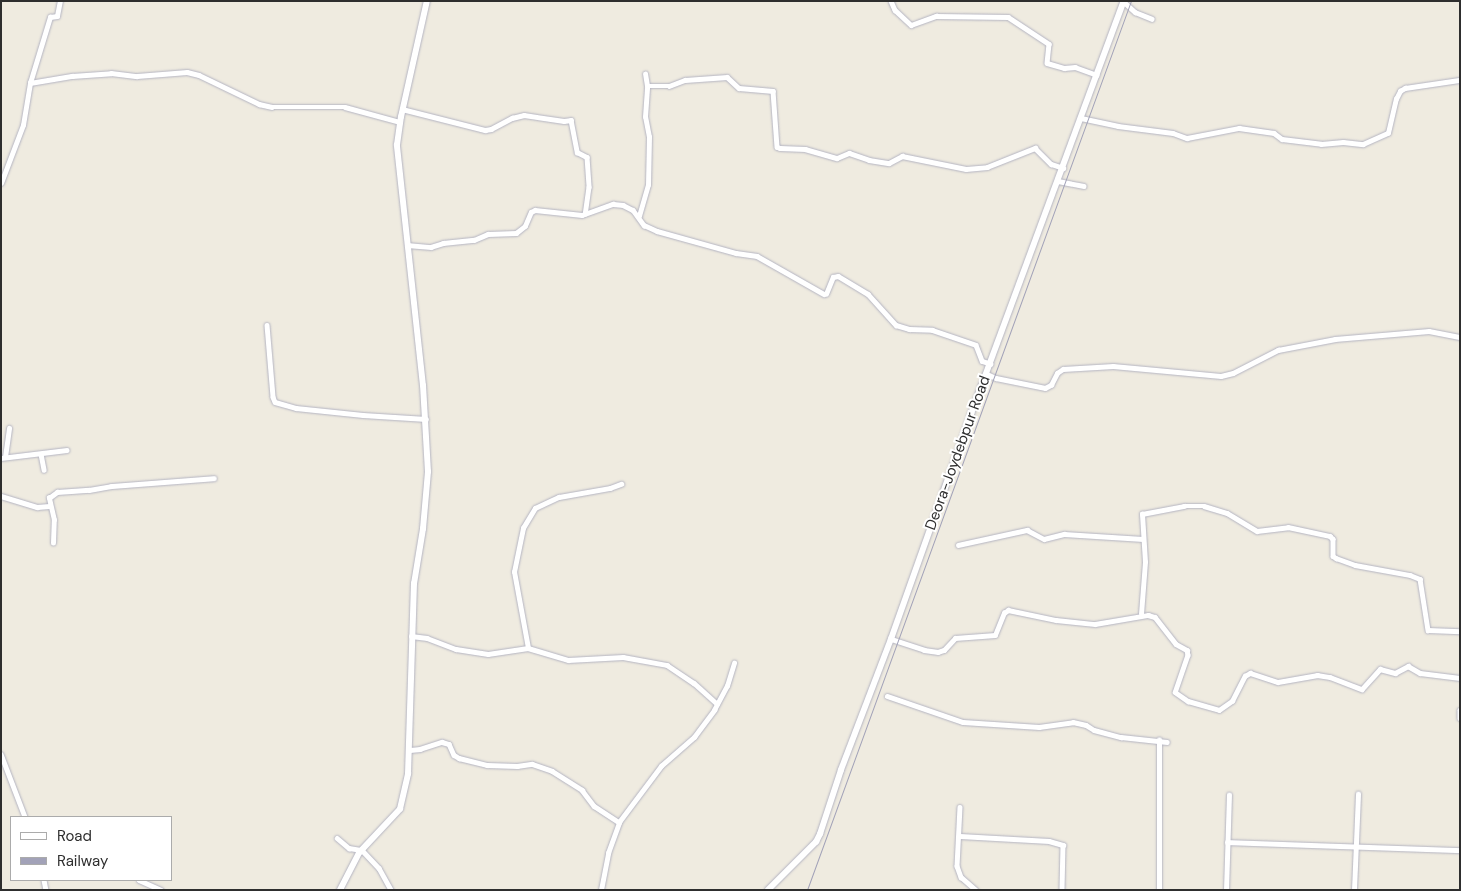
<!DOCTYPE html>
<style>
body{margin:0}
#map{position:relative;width:1461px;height:891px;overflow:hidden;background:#efebe0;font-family:"DM Sans",sans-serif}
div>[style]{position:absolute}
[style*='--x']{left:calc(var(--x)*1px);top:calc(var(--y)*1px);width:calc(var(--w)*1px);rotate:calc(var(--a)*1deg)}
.roads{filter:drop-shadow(0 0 1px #b4b4c1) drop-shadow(0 0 1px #b4b4c1)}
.street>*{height:4.5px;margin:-2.25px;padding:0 2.25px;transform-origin:2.25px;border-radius:2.25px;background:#fff}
.secondary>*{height:5.5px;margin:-2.75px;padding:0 2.75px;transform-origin:2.75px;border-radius:2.75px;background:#fff}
.rail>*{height:1px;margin:-0.5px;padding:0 0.5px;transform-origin:0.5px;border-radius:0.5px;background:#a2a2b8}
span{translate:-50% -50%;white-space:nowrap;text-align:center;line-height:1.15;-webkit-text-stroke:4px #fff;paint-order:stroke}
.street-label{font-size:15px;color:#2e2e2e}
.frame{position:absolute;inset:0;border:2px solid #2e2e2e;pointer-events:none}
.legend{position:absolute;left:10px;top:816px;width:162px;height:65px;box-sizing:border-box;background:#fff;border:1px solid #ababab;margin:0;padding:6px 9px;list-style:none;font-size:15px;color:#2e2e2e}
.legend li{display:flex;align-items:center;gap:10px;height:25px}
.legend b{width:25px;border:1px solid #ababab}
</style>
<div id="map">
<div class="roads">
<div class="street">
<div style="--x:891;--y:1;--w:10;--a:66"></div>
<div style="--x:895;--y:10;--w:22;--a:43"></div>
<div style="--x:911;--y:25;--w:27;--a:-20"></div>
<div style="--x:936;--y:16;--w:72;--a:0.8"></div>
<div style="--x:1008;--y:17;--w:49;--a:33.4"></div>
<div style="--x:1049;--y:44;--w:19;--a:96"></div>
<div style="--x:1047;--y:63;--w:18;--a:16"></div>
<div style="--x:1064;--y:68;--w:11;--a:-5"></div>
<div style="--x:1075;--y:67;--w:23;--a:20"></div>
<div style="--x:1124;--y:2;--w:15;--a:42"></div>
<div style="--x:1135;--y:12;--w:18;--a:22"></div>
<div style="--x:30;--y:83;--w:43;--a:-9.5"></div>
<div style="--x:72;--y:76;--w:39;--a:-4"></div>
<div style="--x:111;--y:73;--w:26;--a:7"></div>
<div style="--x:137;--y:76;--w:50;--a:-4.6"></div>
<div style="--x:187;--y:72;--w:12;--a:14"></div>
<div style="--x:199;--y:75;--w:67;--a:25.8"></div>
<div style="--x:259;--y:104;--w:13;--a:13"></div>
<div style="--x:272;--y:107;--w:73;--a:0"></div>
<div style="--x:345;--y:107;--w:57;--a:15.3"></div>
<div style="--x:647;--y:86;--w:22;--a:0"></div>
<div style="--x:669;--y:86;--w:17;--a:-21"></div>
<div style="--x:685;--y:80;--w:42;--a:-4.1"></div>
<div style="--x:727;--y:77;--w:16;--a:43"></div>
<div style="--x:739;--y:88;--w:34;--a:5"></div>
<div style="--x:773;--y:91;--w:56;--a:85.9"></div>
<div style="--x:777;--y:147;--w:3;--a:18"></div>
<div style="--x:780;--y:148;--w:25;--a:2"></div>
<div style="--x:805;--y:149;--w:33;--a:16"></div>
<div style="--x:837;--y:158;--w:13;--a:-23"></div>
<div style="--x:849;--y:153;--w:21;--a:19"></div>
<div style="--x:869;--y:160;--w:20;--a:9"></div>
<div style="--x:889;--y:163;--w:15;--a:-28"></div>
<div style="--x:902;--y:156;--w:65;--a:11.5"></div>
<div style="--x:966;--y:169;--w:21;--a:-5"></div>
<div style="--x:987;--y:167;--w:52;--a:-21.6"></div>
<div style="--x:1035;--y:148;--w:23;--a:45"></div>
<div style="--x:1051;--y:164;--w:13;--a:18"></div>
<div style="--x:402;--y:109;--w:86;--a:14.2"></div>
<div style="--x:485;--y:130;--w:6;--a:-9"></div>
<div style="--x:491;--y:129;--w:24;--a:-28"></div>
<div style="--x:512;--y:118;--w:12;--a:-14"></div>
<div style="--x:524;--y:115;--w:40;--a:8.5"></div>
<div style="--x:564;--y:121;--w:7;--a:-8"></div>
<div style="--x:571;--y:120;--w:33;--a:79"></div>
<div style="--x:577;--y:152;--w:11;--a:27"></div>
<div style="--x:587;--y:157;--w:30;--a:86"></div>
<div style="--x:589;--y:187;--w:27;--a:98"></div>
<div style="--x:1081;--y:118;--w:38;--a:12"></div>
<div style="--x:1118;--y:126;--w:55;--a:7.3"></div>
<div style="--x:1173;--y:133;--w:15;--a:20"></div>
<div style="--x:1187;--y:138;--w:53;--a:-10.9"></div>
<div style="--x:1239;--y:128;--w:35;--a:8"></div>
<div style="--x:1274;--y:133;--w:10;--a:37"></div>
<div style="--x:1282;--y:139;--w:39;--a:7"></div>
<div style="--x:1321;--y:144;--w:22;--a:-5"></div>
<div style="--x:1343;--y:142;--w:20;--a:6"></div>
<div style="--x:1363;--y:144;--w:27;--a:-24"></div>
<div style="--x:1388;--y:133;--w:35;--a:-77"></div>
<div style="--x:1396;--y:99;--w:9;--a:-63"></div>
<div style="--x:1400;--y:91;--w:6;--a:-31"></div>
<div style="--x:1405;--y:88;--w:56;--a:-8.3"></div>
<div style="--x:1058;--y:181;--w:26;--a:11"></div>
<div style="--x:1;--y:183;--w:62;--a:-69.2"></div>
<div style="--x:23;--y:125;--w:43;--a:-80.5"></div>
<div style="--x:30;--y:83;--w:69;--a:-73.1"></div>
<div style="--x:50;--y:17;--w:7;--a:-8"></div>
<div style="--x:57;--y:16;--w:15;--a:-79"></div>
<div style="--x:639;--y:216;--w:32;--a:-74"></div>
<div style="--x:648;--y:185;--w:48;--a:-88.8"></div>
<div style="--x:649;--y:137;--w:20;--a:-101"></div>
<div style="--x:645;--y:117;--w:31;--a:-86"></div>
<div style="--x:647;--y:86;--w:12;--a:-99"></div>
<div style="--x:407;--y:245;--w:24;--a:5"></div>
<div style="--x:431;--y:247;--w:13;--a:-18"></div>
<div style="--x:443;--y:243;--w:31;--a:-6"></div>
<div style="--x:474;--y:240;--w:15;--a:-23"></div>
<div style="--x:488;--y:234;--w:28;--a:-2"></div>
<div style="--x:516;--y:233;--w:11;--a:-38"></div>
<div style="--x:525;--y:226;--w:15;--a:-67"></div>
<div style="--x:531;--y:212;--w:4;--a:-27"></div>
<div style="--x:535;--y:210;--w:47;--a:6.1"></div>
<div style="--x:582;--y:215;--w:33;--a:-20"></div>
<div style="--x:613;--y:204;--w:10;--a:6"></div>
<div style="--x:623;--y:205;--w:11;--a:27"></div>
<div style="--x:633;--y:210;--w:19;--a:54"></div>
<div style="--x:644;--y:225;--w:14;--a:25"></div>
<div style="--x:657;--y:231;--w:82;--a:15.6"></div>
<div style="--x:736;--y:253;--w:21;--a:8"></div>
<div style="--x:757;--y:256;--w:77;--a:29.6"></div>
<div style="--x:824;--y:294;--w:2;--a:0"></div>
<div style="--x:826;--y:294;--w:18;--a:-68"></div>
<div style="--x:833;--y:277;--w:5;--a:-11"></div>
<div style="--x:838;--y:276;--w:35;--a:31"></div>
<div style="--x:868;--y:294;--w:42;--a:47.9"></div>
<div style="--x:896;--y:325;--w:14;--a:17"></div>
<div style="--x:909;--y:329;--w:23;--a:2"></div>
<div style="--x:932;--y:330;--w:46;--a:18.8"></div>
<div style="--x:976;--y:345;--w:17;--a:69"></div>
<div style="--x:982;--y:361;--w:9;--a:18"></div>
<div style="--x:267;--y:325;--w:72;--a:85.2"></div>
<div style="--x:273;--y:397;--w:5;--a:68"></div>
<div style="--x:275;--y:402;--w:22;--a:16"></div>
<div style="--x:296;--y:408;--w:67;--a:6"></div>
<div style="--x:363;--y:415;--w:63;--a:3.6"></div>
<div style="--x:987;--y:374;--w:10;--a:24"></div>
<div style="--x:996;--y:378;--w:50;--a:11.5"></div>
<div style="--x:1045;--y:388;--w:7;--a:-27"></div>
<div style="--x:1051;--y:385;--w:13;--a:-63"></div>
<div style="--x:1057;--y:373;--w:7;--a:-34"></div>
<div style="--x:1063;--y:369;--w:50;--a:-3.4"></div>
<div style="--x:1113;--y:366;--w:108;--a:5.3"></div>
<div style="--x:1221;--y:376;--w:12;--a:-14"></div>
<div style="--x:1233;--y:373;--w:51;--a:-27.1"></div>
<div style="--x:1278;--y:350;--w:58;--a:-10.9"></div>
<div style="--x:1335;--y:339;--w:94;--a:-4.9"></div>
<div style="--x:1429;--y:331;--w:32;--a:11"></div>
<div style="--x:41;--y:454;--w:16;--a:79"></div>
<div style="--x:5;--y:457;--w:29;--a:-82"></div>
<div style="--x:1;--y:458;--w:66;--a:-6.9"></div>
<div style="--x:1;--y:496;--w:38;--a:17"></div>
<div style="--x:37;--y:507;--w:12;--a:-5"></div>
<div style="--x:53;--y:543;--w:23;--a:-88"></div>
<div style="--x:54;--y:520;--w:23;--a:-103"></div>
<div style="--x:49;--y:498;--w:10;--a:-37"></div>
<div style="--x:57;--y:492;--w:32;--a:-4"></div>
<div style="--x:89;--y:490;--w:22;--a:-10"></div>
<div style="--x:111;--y:486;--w:103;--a:-4.4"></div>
<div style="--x:958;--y:545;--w:71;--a:-12.3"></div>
<div style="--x:1027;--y:530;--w:19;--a:28"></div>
<div style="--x:1044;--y:539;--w:21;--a:-14"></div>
<div style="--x:1064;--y:534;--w:79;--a:3.6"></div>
<div style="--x:1141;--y:614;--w:52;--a:-85.6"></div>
<div style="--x:1145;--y:562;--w:48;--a:-93.6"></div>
<div style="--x:1142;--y:514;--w:43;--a:-10.8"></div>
<div style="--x:1184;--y:506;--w:20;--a:0"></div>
<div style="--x:1204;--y:506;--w:24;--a:17"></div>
<div style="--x:1227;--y:513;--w:35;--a:31"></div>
<div style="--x:1257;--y:531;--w:31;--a:-7"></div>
<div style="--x:1288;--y:527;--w:43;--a:12.1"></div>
<div style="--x:1330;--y:536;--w:4;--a:45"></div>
<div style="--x:1333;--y:539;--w:17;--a:90"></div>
<div style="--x:1333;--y:556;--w:4;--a:34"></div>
<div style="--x:1336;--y:558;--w:20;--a:20"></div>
<div style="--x:1355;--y:565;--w:56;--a:10.3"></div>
<div style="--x:1410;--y:575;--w:11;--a:22"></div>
<div style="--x:1420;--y:579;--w:52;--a:81.1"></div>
<div style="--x:1428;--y:630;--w:32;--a:2"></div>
<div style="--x:411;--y:636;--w:16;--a:7"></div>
<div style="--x:427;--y:638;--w:31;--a:21"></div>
<div style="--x:456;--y:649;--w:32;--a:9"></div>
<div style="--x:488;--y:654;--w:40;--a:-8.5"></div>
<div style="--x:528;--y:648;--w:42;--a:16.7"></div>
<div style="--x:568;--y:660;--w:55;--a:-3.1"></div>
<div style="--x:623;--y:657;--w:45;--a:10.3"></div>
<div style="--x:667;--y:665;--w:32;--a:34"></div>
<div style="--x:694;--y:683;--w:31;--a:42"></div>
<div style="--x:891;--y:639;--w:35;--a:18"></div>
<div style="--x:924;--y:650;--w:14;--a:8"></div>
<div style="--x:938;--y:652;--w:6;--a:-18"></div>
<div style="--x:944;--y:650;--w:16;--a:-47"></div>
<div style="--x:955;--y:638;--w:40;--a:-4.3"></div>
<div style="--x:995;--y:635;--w:24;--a:-68"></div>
<div style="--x:1004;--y:613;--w:5;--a:-37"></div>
<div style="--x:1008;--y:610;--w:49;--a:11.8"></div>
<div style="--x:1056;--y:620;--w:39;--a:6"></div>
<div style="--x:1095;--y:624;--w:54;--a:-9.6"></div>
<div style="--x:1148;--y:615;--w:7;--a:16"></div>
<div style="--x:1155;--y:617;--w:34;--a:52"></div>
<div style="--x:1176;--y:644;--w:13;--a:29"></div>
<div style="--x:1187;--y:650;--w:5;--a:79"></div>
<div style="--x:1188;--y:655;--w:39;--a:109"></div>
<div style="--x:1175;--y:692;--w:16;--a:35"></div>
<div style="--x:1188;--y:701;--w:32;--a:16"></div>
<div style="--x:1219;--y:710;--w:16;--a:-35"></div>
<div style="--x:1232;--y:701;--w:28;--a:-63"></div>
<div style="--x:1245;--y:676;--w:6;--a:-31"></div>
<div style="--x:1250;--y:673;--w:29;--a:18"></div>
<div style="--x:1278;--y:682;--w:40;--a:-10"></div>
<div style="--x:1317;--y:675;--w:13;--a:9"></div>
<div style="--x:1330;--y:677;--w:34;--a:21"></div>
<div style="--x:1362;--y:689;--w:27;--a:-48"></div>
<div style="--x:1380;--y:669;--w:16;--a:15"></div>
<div style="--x:1395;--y:673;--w:15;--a:-28"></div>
<div style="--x:1408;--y:666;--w:14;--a:30"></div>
<div style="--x:1420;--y:673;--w:40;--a:7.1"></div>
<div style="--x:528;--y:648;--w:77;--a:-100.4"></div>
<div style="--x:514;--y:572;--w:45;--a:-78.4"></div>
<div style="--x:523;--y:528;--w:23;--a:-59"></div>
<div style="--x:535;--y:508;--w:26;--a:-25"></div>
<div style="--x:559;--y:497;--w:52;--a:-10"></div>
<div style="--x:610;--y:488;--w:12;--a:-20"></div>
<div style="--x:887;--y:696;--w:80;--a:18.9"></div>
<div style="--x:963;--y:722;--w:76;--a:3.8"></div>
<div style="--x:1039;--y:727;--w:34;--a:-8"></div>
<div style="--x:1073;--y:722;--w:13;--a:13"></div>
<div style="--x:1086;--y:725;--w:9;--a:32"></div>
<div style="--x:1094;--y:730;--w:28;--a:15"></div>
<div style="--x:1121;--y:737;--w:46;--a:6.2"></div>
<div style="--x:1460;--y:710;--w:8;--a:90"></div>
<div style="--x:410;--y:750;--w:10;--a:-6"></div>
<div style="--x:420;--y:749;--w:23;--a:-18"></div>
<div style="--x:442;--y:742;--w:7;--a:16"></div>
<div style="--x:449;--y:744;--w:12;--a:66"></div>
<div style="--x:454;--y:755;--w:6;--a:31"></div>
<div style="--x:459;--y:758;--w:29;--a:14"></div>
<div style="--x:487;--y:765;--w:30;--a:2"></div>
<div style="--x:517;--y:766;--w:15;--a:-8"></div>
<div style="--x:532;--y:764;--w:21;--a:19"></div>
<div style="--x:552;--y:771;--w:36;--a:32"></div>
<div style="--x:582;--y:790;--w:20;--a:53"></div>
<div style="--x:594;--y:806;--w:30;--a:33"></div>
<div style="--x:1;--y:754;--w:67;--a:69.1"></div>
<div style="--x:960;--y:807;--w:59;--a:92.9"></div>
<div style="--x:957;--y:866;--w:12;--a:70"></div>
<div style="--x:961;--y:877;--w:20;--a:41"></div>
<div style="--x:960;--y:836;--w:89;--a:3.2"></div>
<div style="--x:1049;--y:841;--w:15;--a:16"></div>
<div style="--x:1063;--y:845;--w:45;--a:91.3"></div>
<div style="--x:337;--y:838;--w:16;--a:40"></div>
<div style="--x:349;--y:848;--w:13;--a:9"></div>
<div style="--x:362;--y:850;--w:25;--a:47"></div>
<div style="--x:379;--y:868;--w:25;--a:61"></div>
<div style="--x:1227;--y:842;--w:233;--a:2"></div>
<div style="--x:44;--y:880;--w:10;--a:79"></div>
<div style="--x:139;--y:880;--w:24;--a:24"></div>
<div style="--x:601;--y:890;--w:38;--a:-79"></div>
<div style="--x:608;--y:853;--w:33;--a:-70"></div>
<div style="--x:619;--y:822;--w:70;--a:-53.1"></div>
<div style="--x:661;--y:766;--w:44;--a:-41.3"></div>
<div style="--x:694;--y:737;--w:34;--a:-53"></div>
<div style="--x:714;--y:710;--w:27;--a:-62"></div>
<div style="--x:727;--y:686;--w:24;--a:-73"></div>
<div style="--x:1159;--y:890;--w:150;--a:-90"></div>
<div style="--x:1226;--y:890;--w:95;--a:-88.2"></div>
<div style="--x:1354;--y:890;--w:96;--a:-87.6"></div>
</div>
<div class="secondary">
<div style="--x:340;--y:890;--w:42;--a:-62.8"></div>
<div style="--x:359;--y:853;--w:60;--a:-47"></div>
<div style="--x:400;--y:809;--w:36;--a:-77"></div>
<div style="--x:408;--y:774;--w:190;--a:-88.2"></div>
<div style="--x:414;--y:584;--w:56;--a:-80.7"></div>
<div style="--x:423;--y:529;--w:57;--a:-85"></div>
<div style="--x:428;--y:472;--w:86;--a:-93.3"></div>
<div style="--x:423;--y:386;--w:242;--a:-96.2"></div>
<div style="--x:397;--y:145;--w:28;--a:-82"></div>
<div style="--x:401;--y:117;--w:119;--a:-77.4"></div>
<div style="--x:768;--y:890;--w:68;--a:-45"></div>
<div style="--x:816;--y:842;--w:9;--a:-63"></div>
<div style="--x:820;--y:834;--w:67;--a:-71.8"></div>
<div style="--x:841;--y:770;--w:140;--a:-69.1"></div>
<div style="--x:891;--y:639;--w:239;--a:-70.4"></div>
<div style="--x:971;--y:414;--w:440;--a:-69.7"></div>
</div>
</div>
<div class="rail">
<div style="--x:807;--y:890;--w:946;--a:-69.98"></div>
</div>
<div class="street-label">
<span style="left:958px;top:453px;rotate:-70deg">Deora-Joydebpur Road</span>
</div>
<div class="frame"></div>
<ul class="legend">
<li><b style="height:6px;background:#fff"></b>Road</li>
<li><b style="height:6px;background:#a2a2b8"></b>Railway</li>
</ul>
</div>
